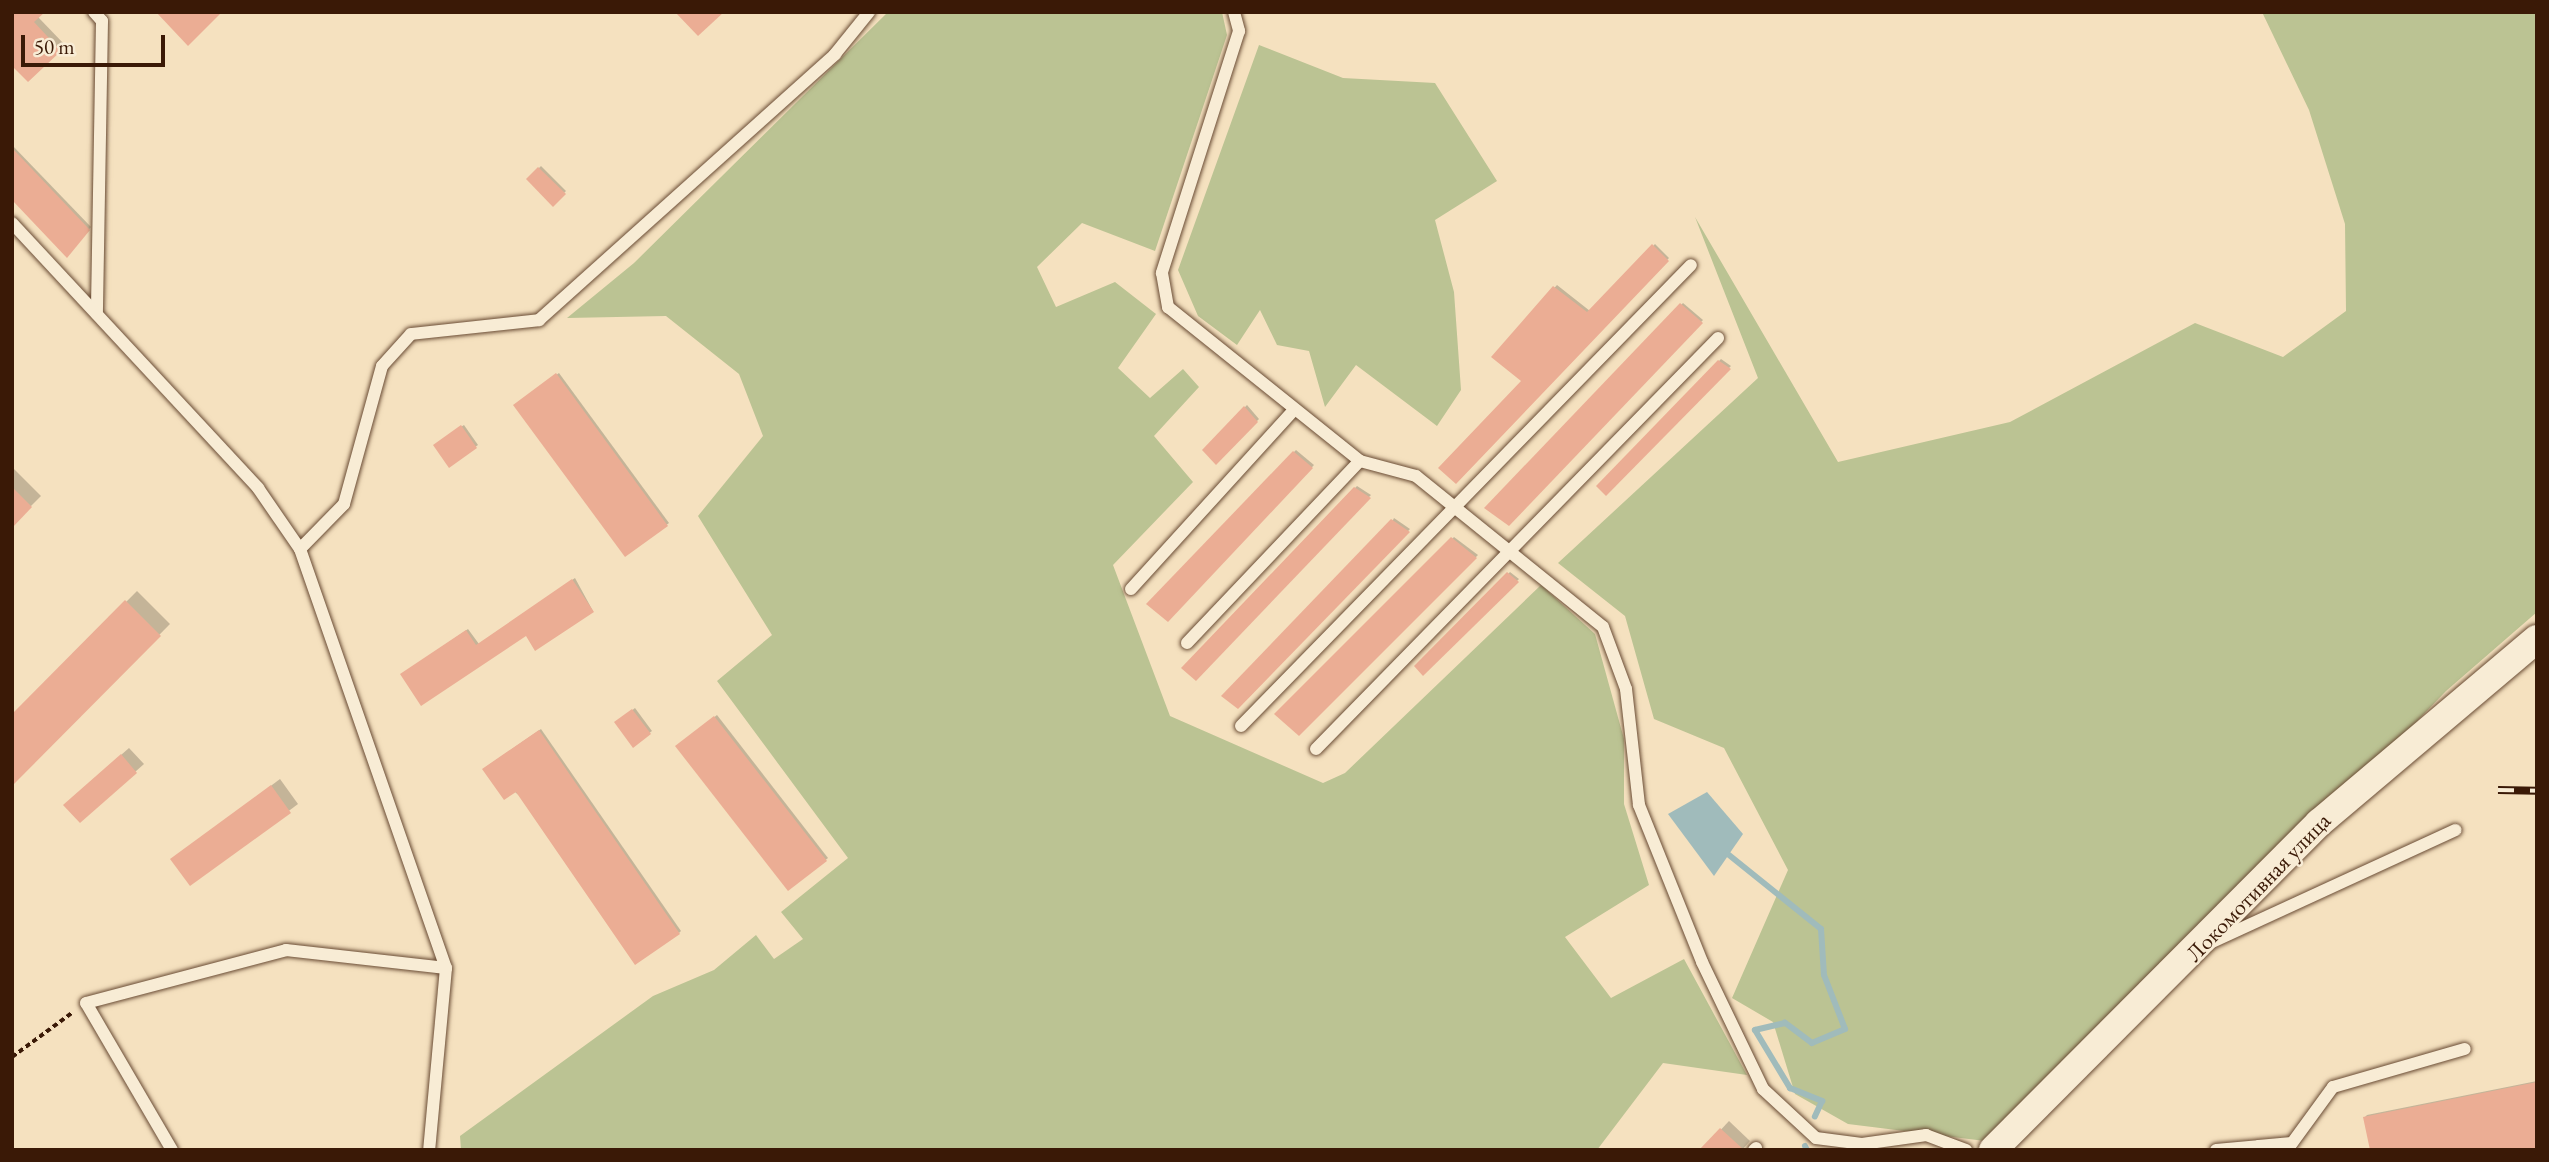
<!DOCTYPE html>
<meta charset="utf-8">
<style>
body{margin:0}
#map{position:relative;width:2549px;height:1162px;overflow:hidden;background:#f5e1bf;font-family:"EB Garamond",serif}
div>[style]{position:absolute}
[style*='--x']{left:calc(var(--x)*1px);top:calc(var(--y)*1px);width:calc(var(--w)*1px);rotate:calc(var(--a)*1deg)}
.green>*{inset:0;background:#bbc393}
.water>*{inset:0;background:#a0bbbb}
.shadow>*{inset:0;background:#0003}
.stream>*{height:6px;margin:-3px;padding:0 3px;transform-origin:3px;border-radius:3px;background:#a0bbbb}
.building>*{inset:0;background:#ebad94}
.path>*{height:3.5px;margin-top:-1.75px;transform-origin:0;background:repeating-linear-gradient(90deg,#3a1906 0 5px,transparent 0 8.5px)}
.roads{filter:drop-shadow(0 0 2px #694b34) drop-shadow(0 0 2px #694b34)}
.service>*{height:12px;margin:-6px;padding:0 6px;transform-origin:6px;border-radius:6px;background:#f8ecd5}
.tertiary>*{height:28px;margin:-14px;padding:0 14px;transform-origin:14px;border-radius:14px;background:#f8ecd5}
.rail>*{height:8px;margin-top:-4px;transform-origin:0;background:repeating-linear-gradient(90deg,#f8ecd5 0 16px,#3a1906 0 32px);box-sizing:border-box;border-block:2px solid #3a1906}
span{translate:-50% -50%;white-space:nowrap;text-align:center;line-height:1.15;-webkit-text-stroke:5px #f8ecd5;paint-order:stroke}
.street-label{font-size:23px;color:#3a1906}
.frame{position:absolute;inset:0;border:14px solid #3a1906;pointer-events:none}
.scale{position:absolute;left:21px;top:35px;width:144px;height:32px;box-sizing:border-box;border:4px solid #3a1906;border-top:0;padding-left:9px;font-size:21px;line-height:24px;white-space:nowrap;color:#3a1906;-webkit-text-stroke:5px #f8ecd5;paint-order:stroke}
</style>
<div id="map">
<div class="green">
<div style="clip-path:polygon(888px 12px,1222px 12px,1227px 35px,1155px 251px,1082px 223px,1037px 267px,1056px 307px,1115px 282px,1156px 314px,1118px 368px,1150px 398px,1183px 369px,1199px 387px,1154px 436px,1193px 482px,1113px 565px,1170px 716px,1323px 783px,1345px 773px,1541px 585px,1595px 634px,1624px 739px,1624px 804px,1649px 885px,1565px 937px,1611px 998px,1684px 959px,1747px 1075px,1663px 1063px,1597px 1150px,461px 1150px,460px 1136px,653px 996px,714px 970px,756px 935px,774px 959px,803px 939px,781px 912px,848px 858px,717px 681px,772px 635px,698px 516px,763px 436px,739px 374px,666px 316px,567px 318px,634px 263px)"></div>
<div style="clip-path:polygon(2262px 12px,2537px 12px,2537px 612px,2446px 691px,2199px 948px,1985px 1141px,1848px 1124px,1795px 1094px,1773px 1022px,1732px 998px,1788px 870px,1724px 748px,1654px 719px,1625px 616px,1558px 563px,1758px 378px,1695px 217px,1838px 462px,2010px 422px,2195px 323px,2283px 357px,2346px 311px,2345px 224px,2309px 110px)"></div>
<div style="clip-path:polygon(1259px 45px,1343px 78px,1435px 83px,1497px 181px,1435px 220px,1454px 292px,1461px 390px,1437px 426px,1356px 365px,1325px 407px,1309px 351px,1277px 345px,1260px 310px,1237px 345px,1198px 316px,1178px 270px)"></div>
</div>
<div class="water">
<div style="clip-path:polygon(1707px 792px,1743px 834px,1714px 876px,1668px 814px)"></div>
</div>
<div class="shadow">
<div style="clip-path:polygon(12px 12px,38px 17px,65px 45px,28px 80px)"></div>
<div style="clip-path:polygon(12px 145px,91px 227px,67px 256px,12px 197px)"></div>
<div style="clip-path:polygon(541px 166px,566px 191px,553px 204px,528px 179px)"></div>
<div style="clip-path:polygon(1655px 244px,1669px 258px,1456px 481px,1524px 381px,1493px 357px,1557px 285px,1590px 311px)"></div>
<div style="clip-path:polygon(1683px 303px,1703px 320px,1508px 524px,1487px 507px)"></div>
<div style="clip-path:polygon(1721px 359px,1731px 366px,1606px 494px,1598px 486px)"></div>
<div style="clip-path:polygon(559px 373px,669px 523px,626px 555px,517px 403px)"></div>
<div style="clip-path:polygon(1247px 405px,1259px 419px,1216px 462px,1205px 450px)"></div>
<div style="clip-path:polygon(464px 425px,478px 445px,449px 465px,437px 443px)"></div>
<div style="clip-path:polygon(1296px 450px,1314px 465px,1167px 620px,1149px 604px)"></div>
<div style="clip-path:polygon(12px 467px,41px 496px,12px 525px)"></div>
<div style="clip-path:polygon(1357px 486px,1371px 495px,1195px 679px,1183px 668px)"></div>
<div style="clip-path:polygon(1394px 518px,1410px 529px,1238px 707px,1393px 520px)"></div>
<div style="clip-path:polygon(1454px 537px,1478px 555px,1299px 734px,1277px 714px)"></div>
<div style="clip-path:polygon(1510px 572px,1519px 579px,1423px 674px,1416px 666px)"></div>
<div style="clip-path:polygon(575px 578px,593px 611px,404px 673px,468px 629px,479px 644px)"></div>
<div style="clip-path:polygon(137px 591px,170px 624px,13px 783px,12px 717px)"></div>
<div style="clip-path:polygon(635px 708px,652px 731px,633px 745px,616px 723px)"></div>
<div style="clip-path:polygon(717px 715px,828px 858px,789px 889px,678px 746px)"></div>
<div style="clip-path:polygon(541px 729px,681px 931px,679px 933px,486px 767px)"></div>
<div style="clip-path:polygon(129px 748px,144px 764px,80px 821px,73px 797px)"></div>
<div style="clip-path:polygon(280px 779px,298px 804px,191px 884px,173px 859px)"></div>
<div style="clip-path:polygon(2537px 1081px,2537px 1150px,2365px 1117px,2367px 1115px)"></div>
<div style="clip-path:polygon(1729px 1121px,1750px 1141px,1742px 1150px,1702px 1150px)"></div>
</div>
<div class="stream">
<div style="--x:1729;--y:855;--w:118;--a:38.8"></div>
<div style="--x:1821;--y:929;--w:46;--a:86.3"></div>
<div style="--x:1824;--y:975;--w:58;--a:68.7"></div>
<div style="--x:1845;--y:1029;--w:36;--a:157"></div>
<div style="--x:1812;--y:1043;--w:34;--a:-143"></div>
<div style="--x:1785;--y:1023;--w:31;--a:167"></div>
<div style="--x:1755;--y:1030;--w:68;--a:58.9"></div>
<div style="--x:1790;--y:1088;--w:35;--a:22"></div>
<div style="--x:1822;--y:1101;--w:17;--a:115"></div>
<div style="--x:1805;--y:1146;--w:4;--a:63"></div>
</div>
<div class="building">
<div style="clip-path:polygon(12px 12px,45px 12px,34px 22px,61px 51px,28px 82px,12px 66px)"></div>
<div style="clip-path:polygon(156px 12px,222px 12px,188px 46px)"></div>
<div style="clip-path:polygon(675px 12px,724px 12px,698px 36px)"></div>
<div style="clip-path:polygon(12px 148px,90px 230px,67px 258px,12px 200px)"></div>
<div style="clip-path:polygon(538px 167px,566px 194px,553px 207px,526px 179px)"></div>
<div style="clip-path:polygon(1652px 244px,1669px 261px,1456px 484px,1438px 468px,1521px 381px,1491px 357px,1553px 286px,1587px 312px)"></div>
<div style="clip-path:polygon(1680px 303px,1703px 323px,1509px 526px,1484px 508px)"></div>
<div style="clip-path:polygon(1718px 360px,1731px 369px,1606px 496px,1596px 486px)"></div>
<div style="clip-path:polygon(556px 373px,668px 526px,625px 557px,513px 405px)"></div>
<div style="clip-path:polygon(1244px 406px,1258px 422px,1216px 465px,1202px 450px)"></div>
<div style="clip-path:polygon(461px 425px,477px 448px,449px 468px,433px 445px)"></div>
<div style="clip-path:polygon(1293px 451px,1313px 468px,1168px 622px,1146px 604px)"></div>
<div style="clip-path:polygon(12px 487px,32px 507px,12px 528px)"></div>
<div style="clip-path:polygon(1354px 487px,1371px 498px,1196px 681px,1181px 668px)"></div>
<div style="clip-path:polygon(1391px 519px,1410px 532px,1238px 709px,1221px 696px)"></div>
<div style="clip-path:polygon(1451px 537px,1477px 558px,1299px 736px,1274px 714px)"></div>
<div style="clip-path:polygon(1507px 572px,1519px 582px,1423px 676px,1414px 666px)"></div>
<div style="clip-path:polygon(572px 579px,594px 612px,535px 651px,526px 636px,421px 706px,400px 674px,466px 630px,476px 645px)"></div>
<div style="clip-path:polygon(125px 600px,161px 636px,12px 786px,12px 714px)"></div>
<div style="clip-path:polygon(632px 709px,651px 734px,633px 748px,614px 722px)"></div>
<div style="clip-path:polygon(714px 716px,827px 861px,788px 891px,675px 746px)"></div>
<div style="clip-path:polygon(539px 730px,680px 934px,635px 965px,516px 792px,504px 800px,482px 769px)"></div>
<div style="clip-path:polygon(121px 754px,137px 773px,80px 823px,63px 805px)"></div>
<div style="clip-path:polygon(271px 785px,291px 813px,190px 886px,170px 859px)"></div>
<div style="clip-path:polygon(2537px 1082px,2537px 1150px,2370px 1150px,2363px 1117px)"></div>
<div style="clip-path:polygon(1720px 1128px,1744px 1150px,1699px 1150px)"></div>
</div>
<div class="path">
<div style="--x:12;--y:1057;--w:76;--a:-36.4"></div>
</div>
<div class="roads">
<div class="service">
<div style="--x:94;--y:12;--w:12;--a:48"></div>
<div style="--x:102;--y:21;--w:293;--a:91"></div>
<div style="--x:1234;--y:12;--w:20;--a:75"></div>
<div style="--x:1239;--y:31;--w:254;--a:107.7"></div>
<div style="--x:1162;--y:273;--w:35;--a:80"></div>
<div style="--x:1168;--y:307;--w:246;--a:38.7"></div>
<div style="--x:1360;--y:461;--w:58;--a:15"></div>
<div style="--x:1416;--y:476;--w:240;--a:38.9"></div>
<div style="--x:1603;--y:627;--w:66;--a:69.6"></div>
<div style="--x:1626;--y:689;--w:117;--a:83.6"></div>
<div style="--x:1639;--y:805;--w:169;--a:68.1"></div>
<div style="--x:1702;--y:962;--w:141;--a:64.3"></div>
<div style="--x:1763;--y:1089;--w:72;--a:42.8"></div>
<div style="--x:1816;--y:1138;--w:46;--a:7.4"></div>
<div style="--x:1862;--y:1144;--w:65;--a:-8"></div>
<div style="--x:1926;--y:1135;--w:43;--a:20.6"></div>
<div style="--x:12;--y:223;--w:362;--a:47.1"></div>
<div style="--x:258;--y:488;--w:74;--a:55.5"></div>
<div style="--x:300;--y:549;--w:444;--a:70.8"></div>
<div style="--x:446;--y:968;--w:183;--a:95.3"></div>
<div style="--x:300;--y:549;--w:63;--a:-45.6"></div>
<div style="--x:344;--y:504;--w:143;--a:-74.6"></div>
<div style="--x:382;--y:366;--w:43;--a:-47.8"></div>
<div style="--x:411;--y:334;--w:129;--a:-6.2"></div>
<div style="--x:539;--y:320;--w:398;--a:-41.9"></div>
<div style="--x:835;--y:54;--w:54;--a:-51"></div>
<div style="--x:1131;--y:589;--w:242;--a:-47.7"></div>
<div style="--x:1187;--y:643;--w:251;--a:-46.5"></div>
<div style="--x:1241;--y:726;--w:644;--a:-45.69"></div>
<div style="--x:1316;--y:749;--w:575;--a:-45.63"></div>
<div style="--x:2212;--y:942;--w:268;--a:-24.7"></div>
<div style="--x:172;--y:1150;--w:170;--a:-120.3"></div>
<div style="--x:86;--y:1003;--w:207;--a:-14.8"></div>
<div style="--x:286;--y:950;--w:161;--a:6.4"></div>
<div style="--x:1754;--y:1150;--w:3;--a:-45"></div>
<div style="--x:2216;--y:1150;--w:76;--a:-5.3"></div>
<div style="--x:2287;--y:1150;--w:78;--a:-53.9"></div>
<div style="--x:2333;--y:1087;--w:137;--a:-16.1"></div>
</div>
<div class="tertiary">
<div style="--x:1993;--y:1150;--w:462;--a:-45.1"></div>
<div style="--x:2319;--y:823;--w:285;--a:-40.2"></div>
</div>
</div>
<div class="rail">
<div style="--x:2498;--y:790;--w:39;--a:1"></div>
</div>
<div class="street-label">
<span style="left:2258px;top:887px;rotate:-46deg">Локомотивная улица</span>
</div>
<div class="frame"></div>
<div class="scale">50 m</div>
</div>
